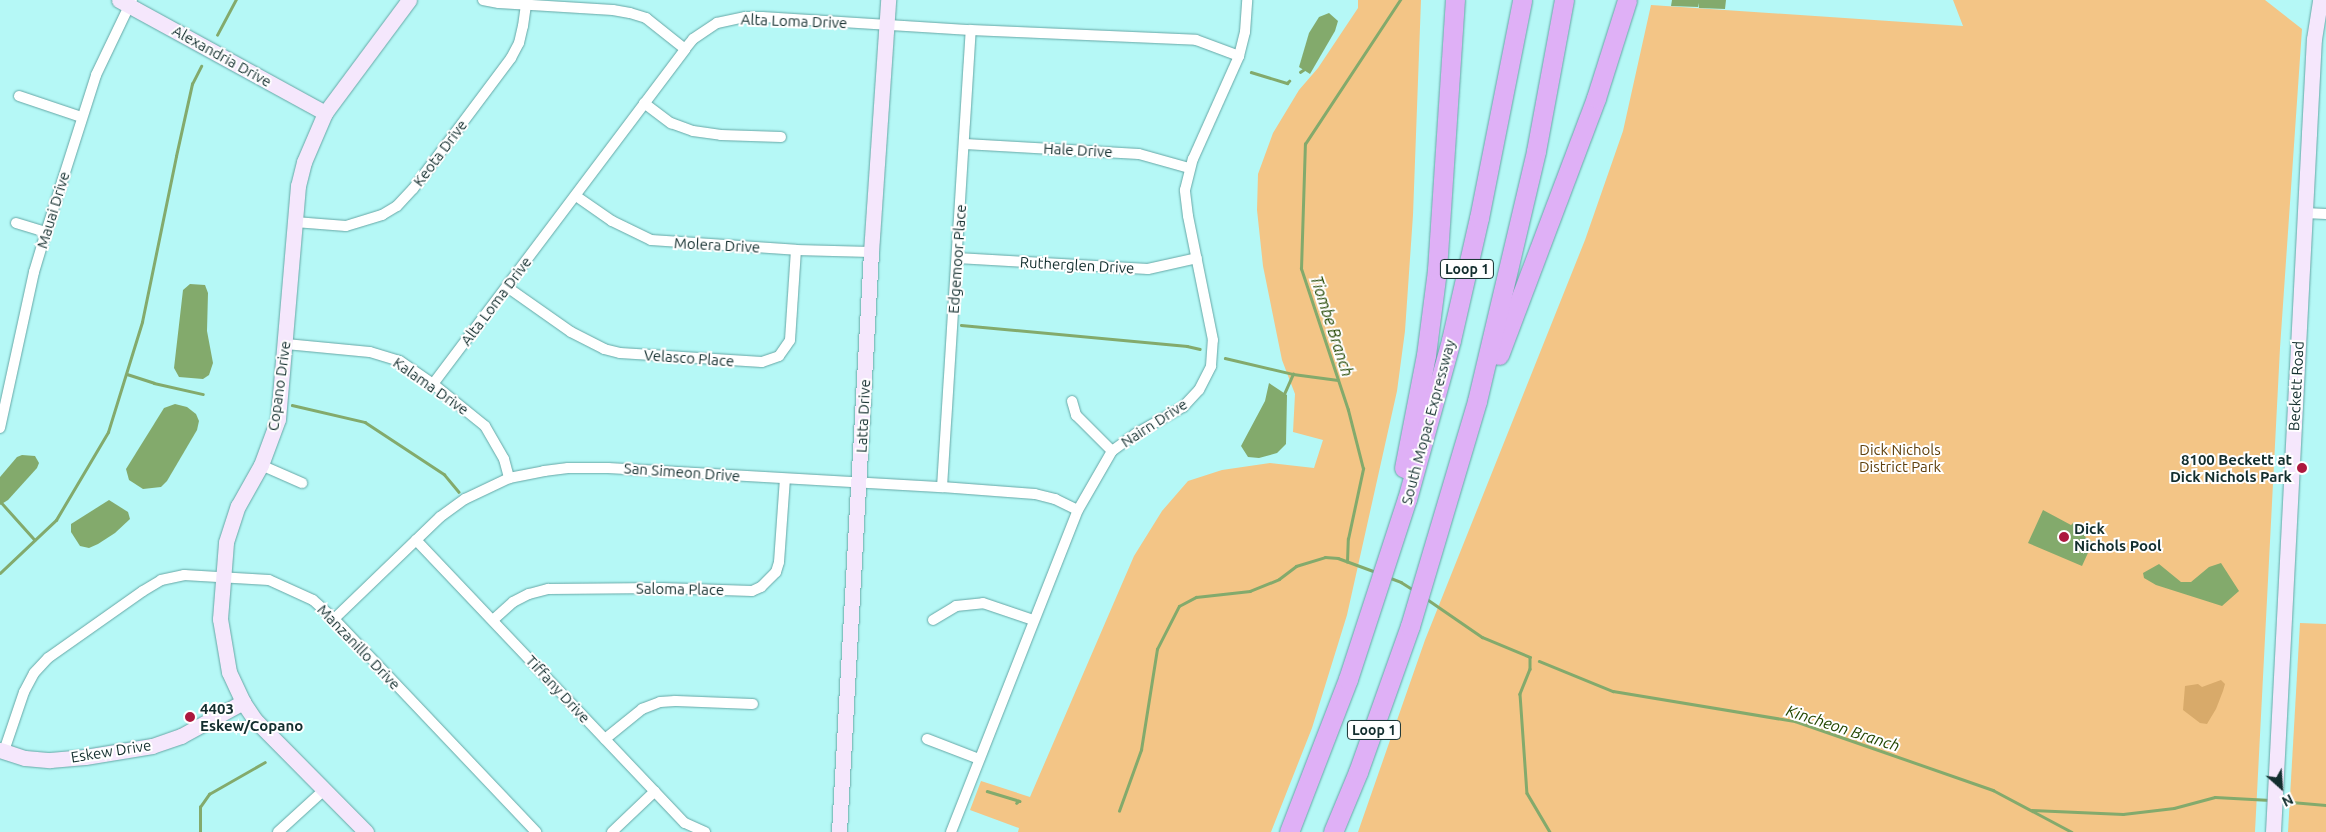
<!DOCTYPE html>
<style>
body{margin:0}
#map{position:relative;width:2326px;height:832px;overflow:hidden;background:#b5f8f6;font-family:Ubuntu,sans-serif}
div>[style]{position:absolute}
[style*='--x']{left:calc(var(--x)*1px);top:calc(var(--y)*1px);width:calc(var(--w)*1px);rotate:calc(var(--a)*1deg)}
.green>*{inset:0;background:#f3c586}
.forest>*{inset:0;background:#d8aa6a}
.water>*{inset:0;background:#83aa6c}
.stream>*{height:2.5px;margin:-1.25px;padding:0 1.25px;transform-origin:1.25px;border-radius:1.25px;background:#83aa6c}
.roads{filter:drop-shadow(0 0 1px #66a7a6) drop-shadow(0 0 1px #66a7a6)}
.street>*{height:10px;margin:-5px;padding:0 5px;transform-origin:5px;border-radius:5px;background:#fff}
.secondary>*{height:15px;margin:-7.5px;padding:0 7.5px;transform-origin:7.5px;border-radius:7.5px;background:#f5e7fc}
.highway>*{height:19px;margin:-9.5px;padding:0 9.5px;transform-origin:9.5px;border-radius:9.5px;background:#dfb0f6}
.dots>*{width:14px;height:14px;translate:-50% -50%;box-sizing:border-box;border:2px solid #fff;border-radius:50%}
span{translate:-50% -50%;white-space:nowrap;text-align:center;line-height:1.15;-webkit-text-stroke:4px #fff;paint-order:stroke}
.shield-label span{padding:1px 4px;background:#fff;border:1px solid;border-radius:4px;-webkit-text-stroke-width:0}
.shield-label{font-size:14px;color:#132e2e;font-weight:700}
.street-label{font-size:15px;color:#132e2e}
.park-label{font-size:15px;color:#5f400d}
.poi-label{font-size:15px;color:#132e2e;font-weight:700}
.right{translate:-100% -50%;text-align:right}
.left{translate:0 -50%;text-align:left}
.water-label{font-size:16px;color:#224600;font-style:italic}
.north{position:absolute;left:2256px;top:762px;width:50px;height:50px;-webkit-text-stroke:4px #fff;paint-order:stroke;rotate:154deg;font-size:14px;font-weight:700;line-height:20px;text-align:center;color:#132e2e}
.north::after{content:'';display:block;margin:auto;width:18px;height:22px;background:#132e2e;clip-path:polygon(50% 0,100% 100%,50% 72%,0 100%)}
</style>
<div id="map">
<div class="green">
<div style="clip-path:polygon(1358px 0,1421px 0,1413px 215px,1405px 331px,1397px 391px,1347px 615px,1312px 728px,1271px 832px,1018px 832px,1019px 828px,970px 810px,981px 781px,1030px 797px,1134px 556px,1162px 511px,1188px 481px,1222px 470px,1270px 463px,1314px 468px,1323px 440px,1293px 432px,1295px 394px,1282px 360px,1263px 266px,1257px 210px,1258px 174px,1273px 133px,1299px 90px,1318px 68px,1358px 8px)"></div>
<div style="clip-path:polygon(1953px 0,2265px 0,2302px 29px,2280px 348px,2255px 832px,1358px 832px,1425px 640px,1585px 240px,1623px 131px,1651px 5px,1963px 26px)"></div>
<div style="clip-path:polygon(2300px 623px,2326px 624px,2326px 832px,2288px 832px)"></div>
</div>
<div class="forest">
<div style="clip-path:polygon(2221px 680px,2225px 684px,2223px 691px,2216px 709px,2207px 724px,2200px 723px,2183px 710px,2185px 686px,2198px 684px,2202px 687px)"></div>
</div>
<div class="water">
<div style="clip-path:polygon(1672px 0,1726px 0,1725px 9px,1699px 8px,1698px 3px,1698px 7px,1671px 6px)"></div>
<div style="clip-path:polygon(1329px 13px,1338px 21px,1335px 31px,1310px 74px,1299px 67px,1309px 33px,1319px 17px)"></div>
<div style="clip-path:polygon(190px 284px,205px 285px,208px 293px,207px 331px,213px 363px,209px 375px,203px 379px,179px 377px,174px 368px,183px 290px)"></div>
<div style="clip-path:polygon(1269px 383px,1287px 395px,1286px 444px,1277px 453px,1259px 458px,1248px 457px,1241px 446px,1265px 401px)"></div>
<div style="clip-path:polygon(175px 404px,187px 407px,196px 414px,199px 421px,197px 430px,167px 481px,161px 487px,143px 489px,129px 480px,126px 469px,164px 408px)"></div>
<div style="clip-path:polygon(22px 455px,35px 456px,39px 463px,37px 468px,8px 500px,0 505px,0 477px,17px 457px)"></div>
<div style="clip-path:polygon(109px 500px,128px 512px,130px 519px,115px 533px,98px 544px,89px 548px,80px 546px,71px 532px,71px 524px)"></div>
<div style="clip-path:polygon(2043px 510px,2071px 525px,2074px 522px,2088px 531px,2085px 537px,2093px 542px,2082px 566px,2028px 543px)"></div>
<div style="clip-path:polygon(2221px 563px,2239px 591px,2222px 606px,2156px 585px,2144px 578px,2143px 573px,2159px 564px,2181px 582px,2191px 582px,2209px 567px)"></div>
</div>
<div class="stream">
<div style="--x:217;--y:35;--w:40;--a:-62"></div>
<div style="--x:1251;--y:72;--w:38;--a:17"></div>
<div style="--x:1287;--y:83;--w:3;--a:-45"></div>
<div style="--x:1300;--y:72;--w:4;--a:-34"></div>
<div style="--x:961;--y:325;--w:227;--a:5.3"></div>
<div style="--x:1187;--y:346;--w:13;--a:13"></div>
<div style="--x:1225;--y:358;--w:70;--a:13.2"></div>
<div style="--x:1293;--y:374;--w:45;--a:7.6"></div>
<div style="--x:127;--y:374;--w:28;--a:18"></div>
<div style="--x:154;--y:383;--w:50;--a:12.7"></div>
<div style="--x:1284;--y:394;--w:22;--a:-66"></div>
<div style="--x:292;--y:405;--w:75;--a:13.1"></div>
<div style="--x:365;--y:422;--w:95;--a:33.4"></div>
<div style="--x:444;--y:474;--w:23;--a:50"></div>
<div style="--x:0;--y:501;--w:52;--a:48.1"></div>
<div style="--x:1347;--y:562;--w:23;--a:-88"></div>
<div style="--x:1348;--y:539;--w:72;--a:-77.9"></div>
<div style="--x:1363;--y:469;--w:61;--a:-104.3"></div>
<div style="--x:1348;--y:410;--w:149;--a:-108.4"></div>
<div style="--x:1301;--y:269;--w:125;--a:-88.2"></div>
<div style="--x:1305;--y:144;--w:173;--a:-56.6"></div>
<div style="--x:0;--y:573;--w:77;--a:-43.4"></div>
<div style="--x:56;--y:520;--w:102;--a:-59.4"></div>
<div style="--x:108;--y:432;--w:115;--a:-72.8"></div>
<div style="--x:142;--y:322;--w:169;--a:-78.4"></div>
<div style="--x:176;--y:156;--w:74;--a:-77.5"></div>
<div style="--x:192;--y:84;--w:20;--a:-63"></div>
<div style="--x:1388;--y:577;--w:14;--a:21"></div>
<div style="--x:1401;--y:582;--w:15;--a:32"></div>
<div style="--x:1427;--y:599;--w:67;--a:34.6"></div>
<div style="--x:1482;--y:637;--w:52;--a:22.6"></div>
<div style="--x:1530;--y:657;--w:12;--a:90"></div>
<div style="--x:1530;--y:669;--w:27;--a:112"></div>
<div style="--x:1520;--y:694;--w:99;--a:86"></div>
<div style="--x:1527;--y:793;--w:45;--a:59.5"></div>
<div style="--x:1539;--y:661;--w:80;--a:22.1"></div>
<div style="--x:1613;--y:691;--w:184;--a:9.4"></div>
<div style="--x:1795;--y:721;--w:210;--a:19.2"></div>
<div style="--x:1993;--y:790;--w:89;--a:28"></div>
<div style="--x:987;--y:791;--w:34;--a:17"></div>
<div style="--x:1019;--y:801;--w:3;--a:135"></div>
<div style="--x:2280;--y:801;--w:46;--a:5"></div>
<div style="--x:2032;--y:810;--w:91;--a:2.5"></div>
<div style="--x:2123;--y:814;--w:51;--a:-6.7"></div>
<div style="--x:2174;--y:808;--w:42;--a:-15"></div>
<div style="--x:2215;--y:797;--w:55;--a:3.1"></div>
<div style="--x:1119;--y:811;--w:65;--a:-70.2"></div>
<div style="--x:1141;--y:750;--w:102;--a:-81"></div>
<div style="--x:1157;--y:649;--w:48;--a:-62.9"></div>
<div style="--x:1179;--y:606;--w:19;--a:-28"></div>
<div style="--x:1196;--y:597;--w:54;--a:-6.3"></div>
<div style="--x:1250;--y:591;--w:31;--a:-22"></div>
<div style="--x:1279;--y:579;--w:21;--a:-37"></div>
<div style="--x:1296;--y:566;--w:30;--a:-17"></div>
<div style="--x:1325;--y:557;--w:13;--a:4"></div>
<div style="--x:1338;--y:558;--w:40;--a:20.2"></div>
<div style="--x:200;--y:832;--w:25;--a:-90"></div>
<div style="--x:200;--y:807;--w:16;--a:-55"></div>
<div style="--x:209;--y:794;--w:64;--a:-29.7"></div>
</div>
<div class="roads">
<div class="street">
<div style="--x:483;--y:0;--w:16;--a:11"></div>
<div style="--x:499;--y:3;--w:114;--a:3.5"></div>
<div style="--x:613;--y:10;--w:17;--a:10"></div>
<div style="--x:630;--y:13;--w:17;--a:17"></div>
<div style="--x:646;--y:18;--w:50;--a:38.5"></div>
<div style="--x:19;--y:96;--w:65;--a:18.7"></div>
<div style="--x:644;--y:103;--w:34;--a:37"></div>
<div style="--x:671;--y:123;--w:23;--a:20"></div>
<div style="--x:693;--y:131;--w:28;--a:8"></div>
<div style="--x:721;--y:135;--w:60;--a:1.9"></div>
<div style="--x:965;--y:144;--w:174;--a:3.3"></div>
<div style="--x:1139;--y:154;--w:52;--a:15.6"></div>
<div style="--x:576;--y:196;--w:44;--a:34.8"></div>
<div style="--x:612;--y:221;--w:43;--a:26"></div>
<div style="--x:651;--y:240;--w:145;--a:3.9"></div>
<div style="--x:796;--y:250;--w:75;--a:1.5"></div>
<div style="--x:2305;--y:213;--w:21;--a:3"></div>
<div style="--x:295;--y:222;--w:51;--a:4.5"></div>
<div style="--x:346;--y:226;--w:38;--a:-17"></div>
<div style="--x:382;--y:215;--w:17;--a:-31"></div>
<div style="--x:397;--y:206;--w:23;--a:-47"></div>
<div style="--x:413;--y:189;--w:164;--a:-53.2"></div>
<div style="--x:511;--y:58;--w:17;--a:-62"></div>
<div style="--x:519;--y:43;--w:17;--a:-77"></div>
<div style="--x:523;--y:26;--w:21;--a:-82"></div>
<div style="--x:16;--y:223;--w:31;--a:17"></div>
<div style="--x:957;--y:258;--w:191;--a:3.3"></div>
<div style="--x:1148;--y:269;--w:50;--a:-12.7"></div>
<div style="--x:507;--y:287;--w:78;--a:35.1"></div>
<div style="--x:571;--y:332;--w:37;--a:27"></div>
<div style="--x:604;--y:349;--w:16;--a:14"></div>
<div style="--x:620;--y:353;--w:142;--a:3.6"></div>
<div style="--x:762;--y:362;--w:18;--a:-19"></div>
<div style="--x:779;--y:356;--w:19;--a:-55"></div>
<div style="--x:790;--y:340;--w:90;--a:-86.2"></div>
<div style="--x:286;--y:344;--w:84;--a:5.4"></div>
<div style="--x:370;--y:352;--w:31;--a:17"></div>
<div style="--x:400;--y:361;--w:40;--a:34.9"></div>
<div style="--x:433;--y:384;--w:67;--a:38.9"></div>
<div style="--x:485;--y:426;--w:38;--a:60"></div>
<div style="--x:504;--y:459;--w:20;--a:75"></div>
<div style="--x:433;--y:384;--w:419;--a:-53"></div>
<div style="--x:685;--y:49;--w:13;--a:-51"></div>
<div style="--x:693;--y:39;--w:29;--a:-34"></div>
<div style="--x:717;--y:23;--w:29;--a:-12"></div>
<div style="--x:745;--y:17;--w:17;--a:0"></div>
<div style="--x:762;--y:17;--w:209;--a:3.6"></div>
<div style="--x:971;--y:30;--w:225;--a:2.5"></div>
<div style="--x:1196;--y:40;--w:46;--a:20.4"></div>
<div style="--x:1072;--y:401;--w:15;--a:74"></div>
<div style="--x:1076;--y:415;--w:51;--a:45"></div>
<div style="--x:0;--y:428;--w:160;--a:-77.7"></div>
<div style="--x:34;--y:272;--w:42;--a:-73.3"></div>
<div style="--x:46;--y:232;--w:165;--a:-72.3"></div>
<div style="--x:96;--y:75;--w:83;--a:-64.4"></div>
<div style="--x:261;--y:465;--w:45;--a:23.7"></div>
<div style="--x:942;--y:487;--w:458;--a:-86.4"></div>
<div style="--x:416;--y:540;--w:390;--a:46.5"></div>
<div style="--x:685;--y:823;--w:22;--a:24"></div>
<div style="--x:334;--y:619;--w:147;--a:-43.9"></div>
<div style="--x:440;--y:517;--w:31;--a:-36"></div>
<div style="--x:465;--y:499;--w:49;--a:-25.5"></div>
<div style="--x:509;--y:478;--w:36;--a:-11"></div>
<div style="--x:544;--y:471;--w:24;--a:-7"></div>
<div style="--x:568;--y:468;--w:40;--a:0"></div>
<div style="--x:608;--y:468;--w:335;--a:3.3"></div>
<div style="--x:942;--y:487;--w:93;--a:4.3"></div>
<div style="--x:1035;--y:494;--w:21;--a:14"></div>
<div style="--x:1055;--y:499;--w:25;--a:26"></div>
<div style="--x:493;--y:620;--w:27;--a:-42"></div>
<div style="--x:513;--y:602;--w:18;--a:-27"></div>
<div style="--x:529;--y:594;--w:20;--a:-15"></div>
<div style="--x:548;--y:589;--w:113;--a:-0.5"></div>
<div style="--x:661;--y:588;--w:91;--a:1.9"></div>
<div style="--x:752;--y:591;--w:10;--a:-24"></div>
<div style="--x:761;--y:587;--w:21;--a:-45"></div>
<div style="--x:776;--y:572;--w:10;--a:-73"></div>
<div style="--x:779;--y:562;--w:83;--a:-85.9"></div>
<div style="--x:933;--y:620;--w:27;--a:-31"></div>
<div style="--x:956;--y:606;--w:27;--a:-6"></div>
<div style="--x:983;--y:603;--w:53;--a:18.8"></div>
<div style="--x:605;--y:739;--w:48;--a:-39"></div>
<div style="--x:642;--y:709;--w:19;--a:-21"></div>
<div style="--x:660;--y:702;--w:15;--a:-4"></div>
<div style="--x:675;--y:701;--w:78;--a:2.2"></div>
<div style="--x:927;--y:739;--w:56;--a:21"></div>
<div style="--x:4;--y:751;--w:62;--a:-71.3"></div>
<div style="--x:24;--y:692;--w:21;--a:-62"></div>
<div style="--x:34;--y:673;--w:21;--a:-47"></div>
<div style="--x:48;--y:658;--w:116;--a:-35.2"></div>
<div style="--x:143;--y:591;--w:21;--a:-31"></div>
<div style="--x:161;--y:580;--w:24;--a:-12"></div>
<div style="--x:184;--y:575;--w:85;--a:3.4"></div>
<div style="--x:269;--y:580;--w:48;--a:24.4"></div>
<div style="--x:313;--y:600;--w:28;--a:42"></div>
<div style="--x:334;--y:619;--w:294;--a:46.5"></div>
<div style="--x:278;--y:832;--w:62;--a:-42.4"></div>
<div style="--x:612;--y:832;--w:59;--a:-43.6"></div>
<div style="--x:951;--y:832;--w:346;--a:-68.5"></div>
<div style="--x:1078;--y:510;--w:68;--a:-60"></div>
<div style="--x:1112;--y:451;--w:29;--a:-36"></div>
<div style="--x:1135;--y:434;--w:55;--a:-29.4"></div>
<div style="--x:1183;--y:407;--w:23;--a:-47"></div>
<div style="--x:1199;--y:390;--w:27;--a:-63"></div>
<div style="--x:1211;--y:366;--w:26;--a:-86"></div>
<div style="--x:1213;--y:340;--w:126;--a:-101.4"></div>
<div style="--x:1188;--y:216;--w:26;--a:-97"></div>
<div style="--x:1185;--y:190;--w:32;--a:-76"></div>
<div style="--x:1193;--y:159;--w:113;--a:-65.9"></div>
<div style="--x:1239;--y:56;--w:25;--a:-76"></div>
<div style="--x:1245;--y:32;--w:32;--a:-86"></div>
</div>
<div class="secondary">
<div style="--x:119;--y:0;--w:235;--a:28.7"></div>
<div style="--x:0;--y:750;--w:26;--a:18"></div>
<div style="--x:25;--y:758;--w:25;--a:5"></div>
<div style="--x:50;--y:760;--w:35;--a:-5"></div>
<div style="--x:85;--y:757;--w:68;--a:-9.3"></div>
<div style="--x:152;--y:746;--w:31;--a:-19"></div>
<div style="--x:181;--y:736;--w:71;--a:-28.7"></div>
<div style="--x:366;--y:832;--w:158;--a:-134.7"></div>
<div style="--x:255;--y:720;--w:22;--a:-124"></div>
<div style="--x:243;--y:702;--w:33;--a:-115"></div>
<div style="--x:229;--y:672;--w:54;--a:-99.6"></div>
<div style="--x:220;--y:619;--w:77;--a:-85.5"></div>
<div style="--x:226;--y:542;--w:38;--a:-72"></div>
<div style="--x:238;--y:506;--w:47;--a:-60.7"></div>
<div style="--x:261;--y:465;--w:49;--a:-69.7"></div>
<div style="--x:278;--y:419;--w:234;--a:-85.1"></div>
<div style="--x:298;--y:186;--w:25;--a:-76"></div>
<div style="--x:304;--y:162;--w:53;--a:-66.8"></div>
<div style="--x:325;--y:113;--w:141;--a:-53.4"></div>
<div style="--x:839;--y:832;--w:581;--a:-86.84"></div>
<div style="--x:871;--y:252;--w:253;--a:-86.1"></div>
<div style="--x:2273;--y:832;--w:700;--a:-87.05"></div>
<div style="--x:2309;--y:133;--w:94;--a:-87"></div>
<div style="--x:2314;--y:39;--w:39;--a:-81"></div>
</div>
<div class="highway">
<div style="--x:1499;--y:355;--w:275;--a:-69.3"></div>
<div style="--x:1596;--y:98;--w:103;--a:-72.4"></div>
<div style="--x:1404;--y:468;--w:115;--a:-79"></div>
<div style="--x:1426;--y:355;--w:86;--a:-82.6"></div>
<div style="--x:1437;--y:270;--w:271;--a:-86.2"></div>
<div style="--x:1289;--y:832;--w:164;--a:-68.9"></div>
<div style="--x:1348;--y:679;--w:189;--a:-71.9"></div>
<div style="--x:1407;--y:499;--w:165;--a:-74.5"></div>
<div style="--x:1451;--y:340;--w:125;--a:-77.1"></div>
<div style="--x:1479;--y:218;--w:222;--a:-78.8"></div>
<div style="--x:1333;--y:832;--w:65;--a:-67.4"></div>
<div style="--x:1358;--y:772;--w:155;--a:-70.4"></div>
<div style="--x:1410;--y:626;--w:235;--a:-73.4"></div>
<div style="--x:1477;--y:401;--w:257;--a:-76.7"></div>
<div style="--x:1536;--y:151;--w:154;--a:-79.5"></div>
</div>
</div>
<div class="dots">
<div style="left:2302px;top:468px;background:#ac183e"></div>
<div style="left:2064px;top:537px;background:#ac183e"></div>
<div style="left:190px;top:717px;background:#ac183e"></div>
</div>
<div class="shield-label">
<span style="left:1467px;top:269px">Loop 1</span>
<span style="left:1374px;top:730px">Loop 1</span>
</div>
<div class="street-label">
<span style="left:794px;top:21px;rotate:2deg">Alta Loma Drive</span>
<span style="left:222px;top:56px;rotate:29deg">Alexandria Drive</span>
<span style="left:1078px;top:150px;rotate:3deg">Hale Drive</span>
<span style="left:440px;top:153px;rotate:-53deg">Keota Drive</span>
<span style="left:53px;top:210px;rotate:-73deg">Mauai Drive</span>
<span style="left:717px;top:245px;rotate:3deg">Molera Drive</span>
<span style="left:957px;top:259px;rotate:-86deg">Edgemoor Place</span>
<span style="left:1077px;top:265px;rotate:3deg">Rutherglen Drive</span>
<span style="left:496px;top:301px;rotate:-53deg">Alta Loma Drive</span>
<span style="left:689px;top:358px;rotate:4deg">Velasco Place</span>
<span style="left:279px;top:386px;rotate:-82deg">Copano Drive</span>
<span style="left:431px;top:386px;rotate:35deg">Kalama Drive</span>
<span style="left:2296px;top:386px;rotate:-87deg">Beckett Road</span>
<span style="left:863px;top:416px;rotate:-87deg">Latta Drive</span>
<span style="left:1428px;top:422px;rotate:-75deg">South Mopac Expressway</span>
<span style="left:1154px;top:423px;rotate:-33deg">Nairn Drive</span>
<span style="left:682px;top:472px;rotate:4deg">San Simeon Drive</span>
<span style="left:680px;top:589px;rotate:1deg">Saloma Place</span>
<span style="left:359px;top:647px;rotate:46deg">Manzanillo Drive</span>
<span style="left:558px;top:689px;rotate:47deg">Tiffany Drive</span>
<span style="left:111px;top:751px;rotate:-9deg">Eskew Drive</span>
</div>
<div class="park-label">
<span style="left:1900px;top:458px">Dick Nichols<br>District Park</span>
</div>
<div class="poi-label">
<span class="right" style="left:2292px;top:468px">8100 Beckett at<br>Dick Nichols Park</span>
<span class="left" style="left:2074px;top:537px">Dick<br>Nichols Pool</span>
<span class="left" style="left:200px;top:717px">4403<br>Eskew/Copano</span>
</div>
<div class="water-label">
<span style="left:1332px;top:326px;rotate:72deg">Tiombe Branch</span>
<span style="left:1843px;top:728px;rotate:18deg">Kincheon Branch</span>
</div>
<div class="north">N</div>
</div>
